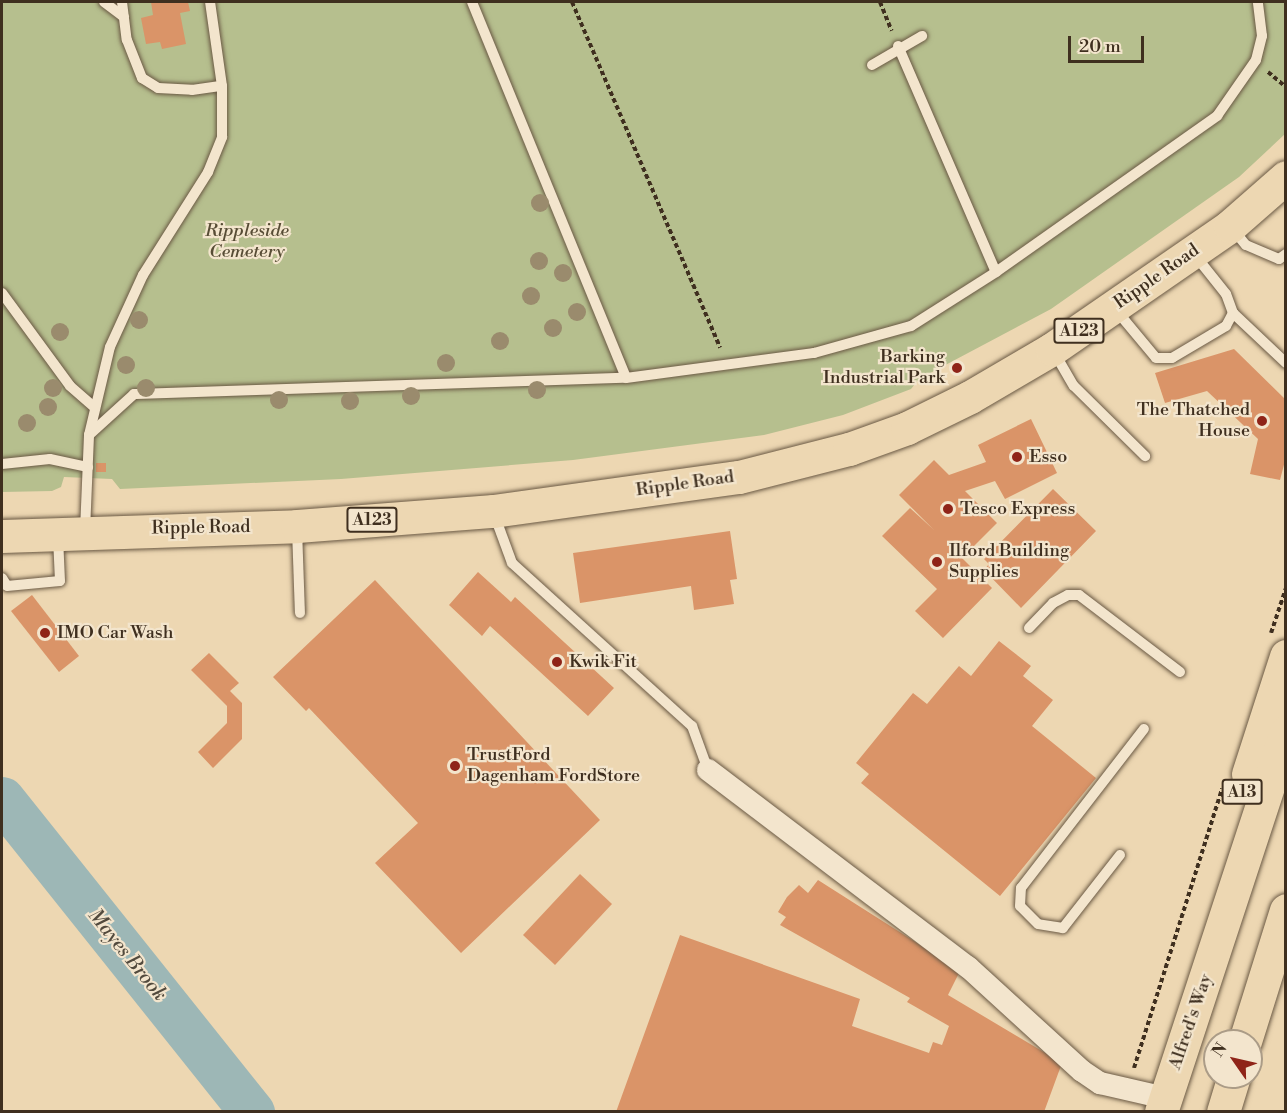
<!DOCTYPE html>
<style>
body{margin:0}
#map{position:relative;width:1287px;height:1113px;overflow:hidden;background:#edd7b2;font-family:"Libre Bodoni",serif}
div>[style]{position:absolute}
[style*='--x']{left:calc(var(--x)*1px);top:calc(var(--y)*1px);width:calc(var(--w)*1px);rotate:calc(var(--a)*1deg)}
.green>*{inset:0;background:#b6bf8e}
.river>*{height:45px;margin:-22.5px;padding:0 22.5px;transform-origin:22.5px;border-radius:22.5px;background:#9db7b6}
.building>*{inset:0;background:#da9468}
.path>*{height:4px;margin-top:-2px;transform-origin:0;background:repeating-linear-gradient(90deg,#3f2f1f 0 4.5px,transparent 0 7.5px)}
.roads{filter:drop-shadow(0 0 2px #6a5944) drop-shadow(0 0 2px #6a5944)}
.service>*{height:10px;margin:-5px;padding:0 5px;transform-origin:5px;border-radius:5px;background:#f3e5cd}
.minor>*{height:22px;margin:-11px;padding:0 11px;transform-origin:11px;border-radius:11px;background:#f3e5cd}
.primary>*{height:33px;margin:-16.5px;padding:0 16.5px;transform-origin:16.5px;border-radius:16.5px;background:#edd7b2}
.trunk>*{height:33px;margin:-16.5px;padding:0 16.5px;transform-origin:16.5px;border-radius:16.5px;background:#edd7b2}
.trees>*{width:18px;height:18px;margin:-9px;border-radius:50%;background:#9a8b6d}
.dots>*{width:16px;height:16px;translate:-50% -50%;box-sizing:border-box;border:3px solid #f3e5cd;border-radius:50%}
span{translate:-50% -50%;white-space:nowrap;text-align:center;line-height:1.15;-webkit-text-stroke:4.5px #f3e5cd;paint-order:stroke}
.shield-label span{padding:2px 4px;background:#f3e5cd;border:2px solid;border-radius:4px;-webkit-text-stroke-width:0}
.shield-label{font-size:16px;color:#3f2f1f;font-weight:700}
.park-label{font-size:18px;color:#574c35;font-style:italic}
.street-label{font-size:18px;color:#3f2f1f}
.poi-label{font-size:18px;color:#3f2f1f}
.right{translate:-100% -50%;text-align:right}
.left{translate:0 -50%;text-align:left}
.water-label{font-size:20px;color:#524a3d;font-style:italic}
.frame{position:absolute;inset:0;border:3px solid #3f2f1f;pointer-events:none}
.north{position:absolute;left:1203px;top:1029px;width:60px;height:60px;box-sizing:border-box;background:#f3e5cd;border:2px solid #ab9c87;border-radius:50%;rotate:304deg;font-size:16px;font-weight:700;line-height:24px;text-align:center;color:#3f2f1f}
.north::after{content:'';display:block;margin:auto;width:21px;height:27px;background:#8f2418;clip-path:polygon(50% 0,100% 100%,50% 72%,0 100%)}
.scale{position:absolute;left:1068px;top:36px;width:76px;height:27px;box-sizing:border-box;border:3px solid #3f2f1f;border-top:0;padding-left:8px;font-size:18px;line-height:21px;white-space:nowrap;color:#3f2f1f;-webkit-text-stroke:4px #f3e5cd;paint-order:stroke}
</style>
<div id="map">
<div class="green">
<div style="clip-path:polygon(2px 2px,1285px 2px,1285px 134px,1239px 177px,1051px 309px,919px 379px,911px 389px,843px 415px,764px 435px,573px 460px,341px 479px,120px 489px,112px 479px,64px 477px,61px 487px,52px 491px,2px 492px)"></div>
</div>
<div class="river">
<div style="--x:2;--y:799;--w:401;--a:51.4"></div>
</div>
<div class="building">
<div style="clip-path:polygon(151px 2px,188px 2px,190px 11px,180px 13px,186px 44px,162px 49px,160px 42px,146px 44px,141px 18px,153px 15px)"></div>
<div style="clip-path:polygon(1234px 349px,1286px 400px,1286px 457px,1280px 480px,1250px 474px,1258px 439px,1207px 391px,1165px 403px,1155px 373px)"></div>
<div style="clip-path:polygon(1031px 419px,1057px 473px,1005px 499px,995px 481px,965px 491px,997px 523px,962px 558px,992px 588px,943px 638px,915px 611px,937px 589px,882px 536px,910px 508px,934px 530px,899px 495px,934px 460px,949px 475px,986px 462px,978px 445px)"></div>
<div style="clip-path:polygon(96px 463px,106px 463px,106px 472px,96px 472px)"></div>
<div style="clip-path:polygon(1053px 489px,1096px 531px,1021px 608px,984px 570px,989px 564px,984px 559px)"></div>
<div style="clip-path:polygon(730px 531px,737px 579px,730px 580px,734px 604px,694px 610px,691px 586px,580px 603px,573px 553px)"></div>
<div style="clip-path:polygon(478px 572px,511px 602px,515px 597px,614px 688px,588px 716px,490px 626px,482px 636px,449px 605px)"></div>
<div style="clip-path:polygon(375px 580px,600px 820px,461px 953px,375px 863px,418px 823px,309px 708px,306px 711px,273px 677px)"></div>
<div style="clip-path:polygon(32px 595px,79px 656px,59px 672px,11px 611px)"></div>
<div style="clip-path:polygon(999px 641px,1031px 666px,1023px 676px,1053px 700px,1032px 726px,1096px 778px,1000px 896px,861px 783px,869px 774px,856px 763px,913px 693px,927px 704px,959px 666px,971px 676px)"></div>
<div style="clip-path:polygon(209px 653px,239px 683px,230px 691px,242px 703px,242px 739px,213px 768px,198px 752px,227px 723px,227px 706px,191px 670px)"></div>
<div style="clip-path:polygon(580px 874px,612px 904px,555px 965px,523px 935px)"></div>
<div style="clip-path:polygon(818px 880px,950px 964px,959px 973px,948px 995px,1062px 1063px,1044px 1112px,616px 1112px,680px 935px,860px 999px,852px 1026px,929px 1053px,933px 1042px,942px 1045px,949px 1026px,907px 1002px,910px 998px,780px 925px,786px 917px,778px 912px,787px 897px,799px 885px,808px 893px)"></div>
</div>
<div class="path">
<div style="--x:572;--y:2;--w:376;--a:66.8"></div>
<div style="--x:880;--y:2;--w:31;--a:68"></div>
<div style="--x:1268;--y:72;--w:23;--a:40"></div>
<div style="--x:1271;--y:633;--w:47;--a:-71.6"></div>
<div style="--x:1134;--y:1068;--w:293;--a:-72.5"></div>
</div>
<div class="roads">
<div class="service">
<div style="--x:104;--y:2;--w:25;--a:37"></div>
<div style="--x:122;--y:2;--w:38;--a:83"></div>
<div style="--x:127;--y:40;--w:41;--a:68.5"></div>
<div style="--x:142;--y:78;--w:19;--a:32"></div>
<div style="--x:158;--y:88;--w:34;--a:3"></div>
<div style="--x:192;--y:90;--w:30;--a:-8"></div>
<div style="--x:472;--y:2;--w:406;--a:67.7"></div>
<div style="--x:898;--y:46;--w:246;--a:66.6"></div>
<div style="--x:872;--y:65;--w:58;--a:-30.1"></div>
<div style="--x:1232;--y:228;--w:22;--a:51"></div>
<div style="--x:1246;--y:245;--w:36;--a:23"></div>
<div style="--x:1279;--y:259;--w:9;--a:-36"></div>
<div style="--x:2;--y:293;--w:115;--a:53.8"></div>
<div style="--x:70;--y:386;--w:33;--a:41"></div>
<div style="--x:1116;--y:310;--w:62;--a:50.2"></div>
<div style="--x:1156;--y:358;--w:16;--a:0"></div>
<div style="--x:1172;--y:358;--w:63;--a:-30.7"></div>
<div style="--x:1226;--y:326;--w:15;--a:-62"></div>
<div style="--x:1233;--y:313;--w:20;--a:-110"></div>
<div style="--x:1226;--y:294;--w:51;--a:-128.7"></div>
<div style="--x:1233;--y:313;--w:73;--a:43.3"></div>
<div style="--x:1054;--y:352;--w:39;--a:60"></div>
<div style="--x:1074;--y:386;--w:100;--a:44.6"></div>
<div style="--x:89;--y:435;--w:61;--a:-42.3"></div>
<div style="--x:134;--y:394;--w:492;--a:-1.9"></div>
<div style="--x:626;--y:378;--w:190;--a:-7.6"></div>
<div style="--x:814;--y:353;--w:101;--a:-15.6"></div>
<div style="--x:911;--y:326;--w:101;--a:-32.4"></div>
<div style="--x:996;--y:272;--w:271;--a:-35.2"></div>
<div style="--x:1217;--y:116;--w:68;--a:-55.1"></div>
<div style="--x:1256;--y:60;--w:25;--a:-76"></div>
<div style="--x:1262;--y:36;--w:34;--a:-97"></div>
<div style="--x:2;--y:464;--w:48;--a:-5.9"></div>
<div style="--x:50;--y:459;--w:39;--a:12"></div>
<div style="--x:494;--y:514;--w:52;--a:69.8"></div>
<div style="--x:512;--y:563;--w:243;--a:42.2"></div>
<div style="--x:692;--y:726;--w:47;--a:70"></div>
<div style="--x:297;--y:529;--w:84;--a:88"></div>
<div style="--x:85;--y:531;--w:96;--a:-87.6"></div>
<div style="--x:89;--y:435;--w:90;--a:-76.6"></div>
<div style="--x:110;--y:347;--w:79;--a:-65.4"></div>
<div style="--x:143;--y:275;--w:122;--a:-57.7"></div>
<div style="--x:208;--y:172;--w:38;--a:-68"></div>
<div style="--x:222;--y:137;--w:51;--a:-90"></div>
<div style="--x:222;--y:86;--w:85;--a:-98.1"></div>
<div style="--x:2;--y:578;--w:9;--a:58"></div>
<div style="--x:7;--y:586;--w:53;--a:-5.4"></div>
<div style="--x:60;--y:581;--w:44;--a:-92.6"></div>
<div style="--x:1029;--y:628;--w:35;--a:-46"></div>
<div style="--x:1053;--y:603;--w:17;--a:-28"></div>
<div style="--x:1068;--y:595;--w:11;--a:0"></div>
<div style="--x:1079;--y:595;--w:127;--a:37.3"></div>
<div style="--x:1120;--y:855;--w:93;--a:128"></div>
<div style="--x:1063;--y:928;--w:25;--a:-171"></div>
<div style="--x:1038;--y:924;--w:25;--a:-135"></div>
<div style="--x:1020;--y:906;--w:18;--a:-87"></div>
<div style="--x:1021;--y:888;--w:201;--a:-52.3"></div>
</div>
<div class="minor">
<div style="--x:708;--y:770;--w:326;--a:37.2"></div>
<div style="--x:968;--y:967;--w:154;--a:42.4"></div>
<div style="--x:1082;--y:1071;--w:22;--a:34"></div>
<div style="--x:1100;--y:1083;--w:67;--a:13"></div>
</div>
<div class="primary">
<div style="--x:2;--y:536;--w:295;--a:-1.9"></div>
<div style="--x:297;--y:526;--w:197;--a:-4.4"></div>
<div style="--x:493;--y:511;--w:248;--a:-7.9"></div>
<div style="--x:739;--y:477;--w:114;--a:-14.3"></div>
<div style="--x:849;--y:449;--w:62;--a:-19.9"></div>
<div style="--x:907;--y:428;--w:70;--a:-26.2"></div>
<div style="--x:970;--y:397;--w:95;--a:-30.3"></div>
<div style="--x:1052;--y:349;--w:216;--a:-34.6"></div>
<div style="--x:1230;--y:226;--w:74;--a:-41.2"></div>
</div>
<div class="trunk">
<div style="--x:1248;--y:774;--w:124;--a:-72.1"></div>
<div style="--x:1245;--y:1041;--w:137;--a:-72.6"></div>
<div style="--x:1161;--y:1112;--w:400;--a:-71.8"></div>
<div style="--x:1223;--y:1112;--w:37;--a:-73"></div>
</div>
</div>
<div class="trees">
<div style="left:540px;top:203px"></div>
<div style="left:539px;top:261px"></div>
<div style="left:563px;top:273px"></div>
<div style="left:531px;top:296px"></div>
<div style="left:577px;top:312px"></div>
<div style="left:139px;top:320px"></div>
<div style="left:553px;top:328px"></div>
<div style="left:60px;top:332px"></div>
<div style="left:500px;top:341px"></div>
<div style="left:446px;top:363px"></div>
<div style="left:126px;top:365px"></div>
<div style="left:53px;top:388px"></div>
<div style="left:146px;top:388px"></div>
<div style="left:537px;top:390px"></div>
<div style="left:411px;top:396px"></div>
<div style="left:279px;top:400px"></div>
<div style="left:350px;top:401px"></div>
<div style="left:48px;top:407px"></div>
<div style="left:27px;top:423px"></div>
</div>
<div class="dots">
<div style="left:957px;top:368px;background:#8f2418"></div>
<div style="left:1262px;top:421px;background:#8f2418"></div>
<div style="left:1017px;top:457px;background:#8f2418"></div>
<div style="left:948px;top:509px;background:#8f2418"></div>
<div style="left:937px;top:562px;background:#8f2418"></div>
<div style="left:45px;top:633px;background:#8f2418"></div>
<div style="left:557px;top:662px;background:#8f2418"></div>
<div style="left:455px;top:766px;background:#8f2418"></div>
</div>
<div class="shield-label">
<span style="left:1079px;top:331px">A123</span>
<span style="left:372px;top:520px">A123</span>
<span style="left:1242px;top:792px">A13</span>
</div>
<div class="park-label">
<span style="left:247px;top:242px">Rippleside<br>Cemetery</span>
</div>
<div class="street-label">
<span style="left:1157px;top:277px;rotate:-35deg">Ripple Road</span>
<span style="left:685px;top:484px;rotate:-8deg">Ripple Road</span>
<span style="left:201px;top:528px;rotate:-1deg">Ripple Road</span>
<span style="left:1191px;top:1022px;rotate:-71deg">Alfred's Way</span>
</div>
<div class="poi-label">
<span class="right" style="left:945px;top:368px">Barking<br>Industrial Park</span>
<span class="right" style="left:1250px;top:421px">The Thatched<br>House</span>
<span class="left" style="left:1029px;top:457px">Esso</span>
<span class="left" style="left:960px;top:509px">Tesco Express</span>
<span class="left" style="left:949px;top:562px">Ilford Building<br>Supplies</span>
<span class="left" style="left:57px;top:633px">IMO Car Wash</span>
<span class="left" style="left:569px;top:662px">Kwik Fit</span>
<span class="left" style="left:467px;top:766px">TrustFord<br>Dagenham FordStore</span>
</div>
<div class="water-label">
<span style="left:127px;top:955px;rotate:51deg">Mayes Brook</span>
</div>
<div class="frame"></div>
<div class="north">N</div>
<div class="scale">20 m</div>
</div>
